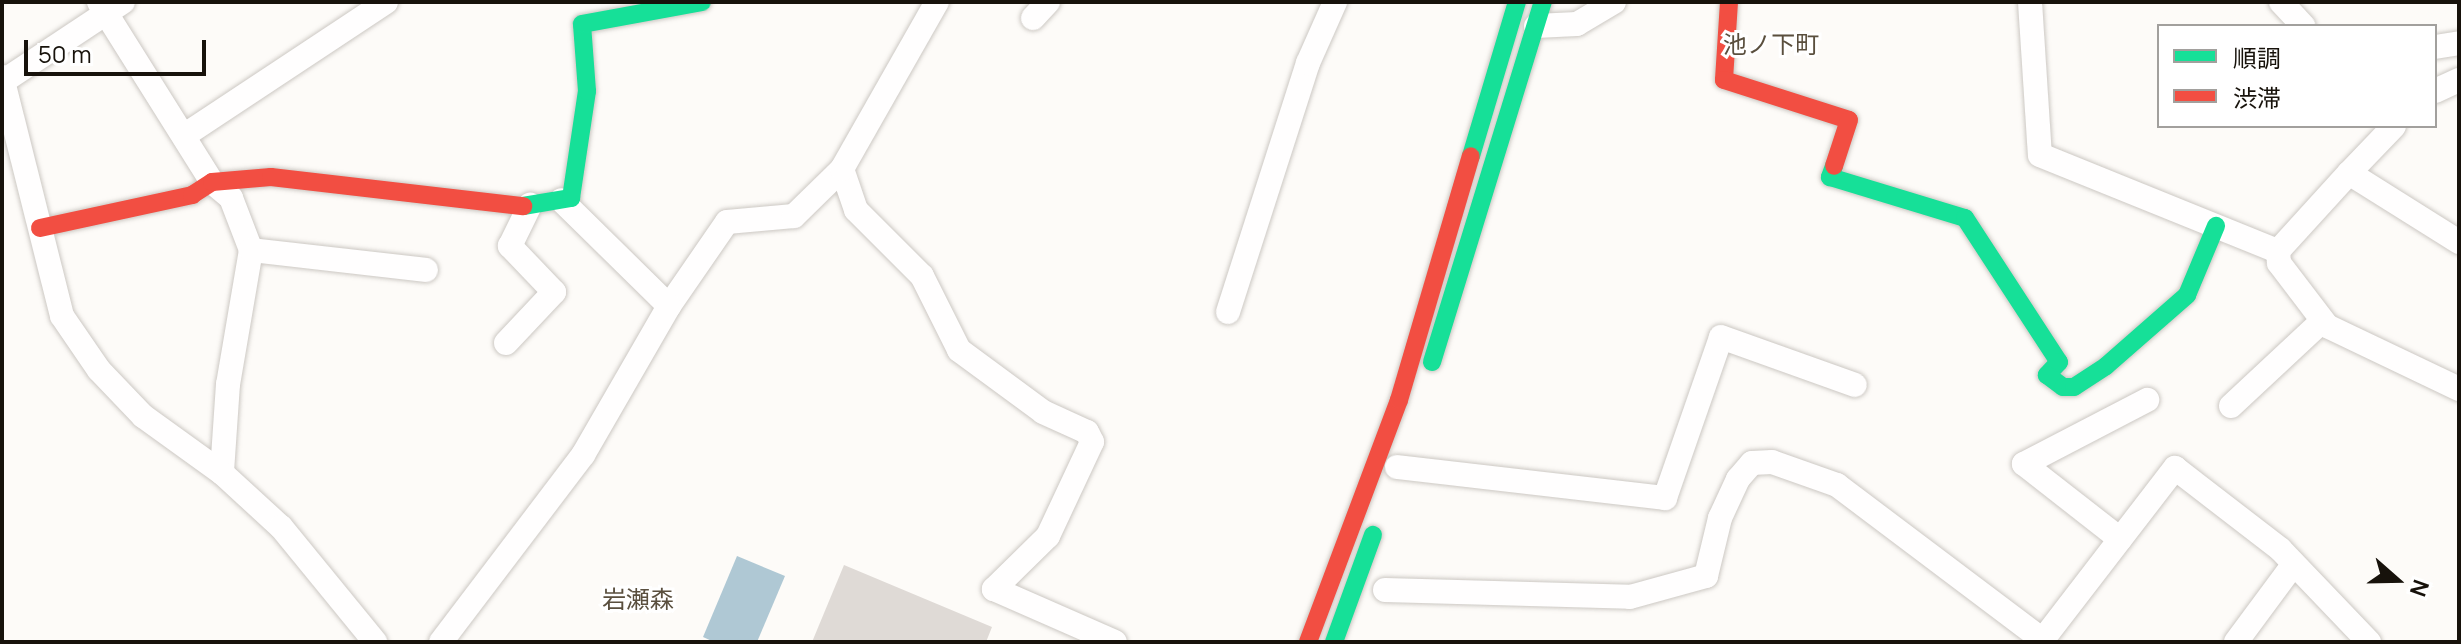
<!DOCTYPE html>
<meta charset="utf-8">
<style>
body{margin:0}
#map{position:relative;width:2461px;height:644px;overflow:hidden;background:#fdfbf8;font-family:Manrope,"Noto Sans JP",sans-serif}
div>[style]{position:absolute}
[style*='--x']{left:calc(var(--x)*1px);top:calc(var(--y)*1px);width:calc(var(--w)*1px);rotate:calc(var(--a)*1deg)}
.water>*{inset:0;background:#afc8d4}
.building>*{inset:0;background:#dfdad6}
.roads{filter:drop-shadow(0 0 2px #ccc8c3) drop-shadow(0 0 2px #ccc8c3)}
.street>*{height:24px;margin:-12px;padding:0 12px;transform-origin:12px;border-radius:12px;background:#fffefe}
.fast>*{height:18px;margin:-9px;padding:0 9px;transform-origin:9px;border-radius:9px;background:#16e098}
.jam>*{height:18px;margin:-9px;padding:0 9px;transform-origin:9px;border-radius:9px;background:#f24e42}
span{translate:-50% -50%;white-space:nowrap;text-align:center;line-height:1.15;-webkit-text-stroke:6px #fff;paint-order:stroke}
.quarter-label{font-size:24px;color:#5a4f3e}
.frame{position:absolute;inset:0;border:4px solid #17120b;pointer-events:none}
.legend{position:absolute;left:2157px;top:24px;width:280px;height:104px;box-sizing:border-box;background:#fff;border:2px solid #a2a09d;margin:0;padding:10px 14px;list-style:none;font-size:24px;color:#17120b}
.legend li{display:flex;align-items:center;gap:16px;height:40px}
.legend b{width:40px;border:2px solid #a2a09d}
.north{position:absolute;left:2357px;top:540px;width:80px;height:80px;-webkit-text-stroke:6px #fff;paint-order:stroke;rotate:110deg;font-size:22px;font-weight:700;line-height:32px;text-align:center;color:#17120b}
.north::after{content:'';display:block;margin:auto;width:28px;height:36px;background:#17120b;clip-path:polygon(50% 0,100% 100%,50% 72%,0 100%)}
.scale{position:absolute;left:24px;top:40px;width:182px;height:36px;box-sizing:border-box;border:4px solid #17120b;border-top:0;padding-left:10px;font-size:24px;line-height:28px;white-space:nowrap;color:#17120b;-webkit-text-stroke:6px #fff;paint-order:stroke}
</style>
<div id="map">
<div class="water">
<div style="clip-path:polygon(737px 556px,785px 576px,757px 642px,714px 642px,703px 637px)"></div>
</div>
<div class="building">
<div style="clip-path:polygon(844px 565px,992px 627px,986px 642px,812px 642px)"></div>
</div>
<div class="roads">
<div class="street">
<div style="--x:99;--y:2;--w:213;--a:57.9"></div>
<div style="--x:212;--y:182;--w:25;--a:40"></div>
<div style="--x:231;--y:198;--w:56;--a:69"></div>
<div style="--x:251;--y:250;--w:136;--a:99.7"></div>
<div style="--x:228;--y:384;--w:89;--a:93.9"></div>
<div style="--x:2030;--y:2;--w:153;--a:86.3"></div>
<div style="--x:2040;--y:155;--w:257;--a:22"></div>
<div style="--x:2278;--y:251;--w:12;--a:85"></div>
<div style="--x:2279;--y:263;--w:79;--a:52.7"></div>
<div style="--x:2327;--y:326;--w:146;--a:25.5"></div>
<div style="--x:2281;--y:2;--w:33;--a:47"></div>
<div style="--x:1033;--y:18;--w:22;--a:-47"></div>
<div style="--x:1536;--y:26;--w:41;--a:-2.8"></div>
<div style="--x:1577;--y:24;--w:43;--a:-30.7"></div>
<div style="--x:2435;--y:47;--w:24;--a:-9"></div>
<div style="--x:2;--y:77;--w:246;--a:75.9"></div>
<div style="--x:62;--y:316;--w:65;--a:55.6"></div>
<div style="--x:99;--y:370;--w:64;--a:46.3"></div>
<div style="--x:143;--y:416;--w:97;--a:35.8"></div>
<div style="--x:222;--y:473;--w:80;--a:42.5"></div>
<div style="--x:281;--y:527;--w:149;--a:50.7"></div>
<div style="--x:2;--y:82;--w:145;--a:-33.5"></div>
<div style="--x:2435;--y:91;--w:26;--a:-25"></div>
<div style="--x:185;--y:135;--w:241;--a:-33.5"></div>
<div style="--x:842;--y:169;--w:43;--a:71.1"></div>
<div style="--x:856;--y:210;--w:93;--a:45"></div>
<div style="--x:922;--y:276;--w:83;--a:63.4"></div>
<div style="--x:959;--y:350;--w:104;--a:36.4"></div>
<div style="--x:1043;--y:412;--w:48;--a:24.4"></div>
<div style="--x:1087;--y:432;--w:11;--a:63"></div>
<div style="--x:1092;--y:442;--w:104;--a:115.1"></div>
<div style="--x:1048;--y:536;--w:76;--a:135.5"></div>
<div style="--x:994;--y:589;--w:132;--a:23.7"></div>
<div style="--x:2349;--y:173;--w:65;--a:-46.2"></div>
<div style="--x:251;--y:250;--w:176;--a:6.5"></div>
<div style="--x:2278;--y:251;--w:105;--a:-47.7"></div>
<div style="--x:2349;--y:173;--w:130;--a:32.1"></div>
<div style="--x:669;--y:306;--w:102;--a:-55.4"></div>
<div style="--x:727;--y:222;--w:67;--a:-5.1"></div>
<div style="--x:794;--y:216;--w:67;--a:-44.4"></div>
<div style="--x:842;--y:169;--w:192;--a:-60.4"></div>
<div style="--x:1228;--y:312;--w:262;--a:-72.2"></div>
<div style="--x:1308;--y:63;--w:67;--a:-66.1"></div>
<div style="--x:506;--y:343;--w:70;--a:-46.7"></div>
<div style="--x:554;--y:292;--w:64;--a:-133.7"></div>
<div style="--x:510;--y:246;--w:46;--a:-64"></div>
<div style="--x:2231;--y:406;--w:125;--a:-43"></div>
<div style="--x:1397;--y:467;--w:270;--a:6.6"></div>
<div style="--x:1665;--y:498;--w:170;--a:-70.8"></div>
<div style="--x:1721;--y:337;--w:142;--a:19.7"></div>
<div style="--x:2120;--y:539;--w:122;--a:-142"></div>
<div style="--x:2024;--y:464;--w:139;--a:-27.5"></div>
<div style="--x:1385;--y:590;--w:245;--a:1.6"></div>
<div style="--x:1630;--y:597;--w:79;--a:-15.4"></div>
<div style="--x:1706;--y:576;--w:60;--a:-76.4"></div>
<div style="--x:1720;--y:518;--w:43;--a:-65.2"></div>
<div style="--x:1738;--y:479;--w:21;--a:-49"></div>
<div style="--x:1752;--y:463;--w:20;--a:-3"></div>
<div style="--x:1772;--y:462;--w:69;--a:19.5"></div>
<div style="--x:1837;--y:485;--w:258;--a:37"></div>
<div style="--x:441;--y:642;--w:235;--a:-52.8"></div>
<div style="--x:583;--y:455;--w:172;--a:-60"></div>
<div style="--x:669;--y:306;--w:151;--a:-135.5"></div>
<div style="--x:2041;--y:642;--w:220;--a:-52.4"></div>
<div style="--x:2175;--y:468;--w:133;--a:37.6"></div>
<div style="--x:2280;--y:549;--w:129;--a:46.3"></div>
<div style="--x:2236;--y:642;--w:96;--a:-53.5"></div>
</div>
<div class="fast">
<div style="--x:1471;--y:156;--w:161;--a:-73.4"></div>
<div style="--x:1834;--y:166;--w:12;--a:110"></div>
<div style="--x:1830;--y:177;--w:141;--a:16.9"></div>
<div style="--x:1965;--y:218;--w:172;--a:56.9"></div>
<div style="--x:2059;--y:362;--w:18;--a:133"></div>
<div style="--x:2047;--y:375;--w:20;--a:37"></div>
<div style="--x:2063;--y:387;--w:11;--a:0"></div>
<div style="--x:2074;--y:387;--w:38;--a:-33"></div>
<div style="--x:2106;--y:366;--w:108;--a:-41.2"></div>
<div style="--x:2187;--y:295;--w:75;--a:-67.2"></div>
<div style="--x:523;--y:206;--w:49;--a:-9.5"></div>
<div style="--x:571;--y:198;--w:108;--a:-81.5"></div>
<div style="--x:587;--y:91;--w:67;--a:-94.3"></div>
<div style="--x:582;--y:24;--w:122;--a:-10.4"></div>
<div style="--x:1432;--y:362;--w:377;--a:-72.9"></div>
<div style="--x:1334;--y:642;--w:114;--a:-70"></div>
</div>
<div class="jam">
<div style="--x:1729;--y:2;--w:78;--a:93.7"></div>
<div style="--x:1724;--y:80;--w:131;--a:17.7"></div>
<div style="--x:1849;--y:120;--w:48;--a:108.1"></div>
<div style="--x:40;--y:228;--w:156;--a:-12.2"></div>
<div style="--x:192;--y:195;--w:24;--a:-33"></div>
<div style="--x:212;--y:182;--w:59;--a:-4.8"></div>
<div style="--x:271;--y:177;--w:254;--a:6.6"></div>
<div style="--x:1308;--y:642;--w:259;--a:-69.4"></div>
<div style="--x:1399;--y:400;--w:254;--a:-73.6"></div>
</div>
</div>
<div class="quarter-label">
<span style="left:1771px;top:44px">池ノ下町</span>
<span style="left:638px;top:599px">岩瀬森</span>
</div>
<div class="frame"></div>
<ul class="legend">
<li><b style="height:10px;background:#16e098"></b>順調</li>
<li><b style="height:10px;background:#f24e42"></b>渋滞</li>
</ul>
<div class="north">N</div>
<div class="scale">50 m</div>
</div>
